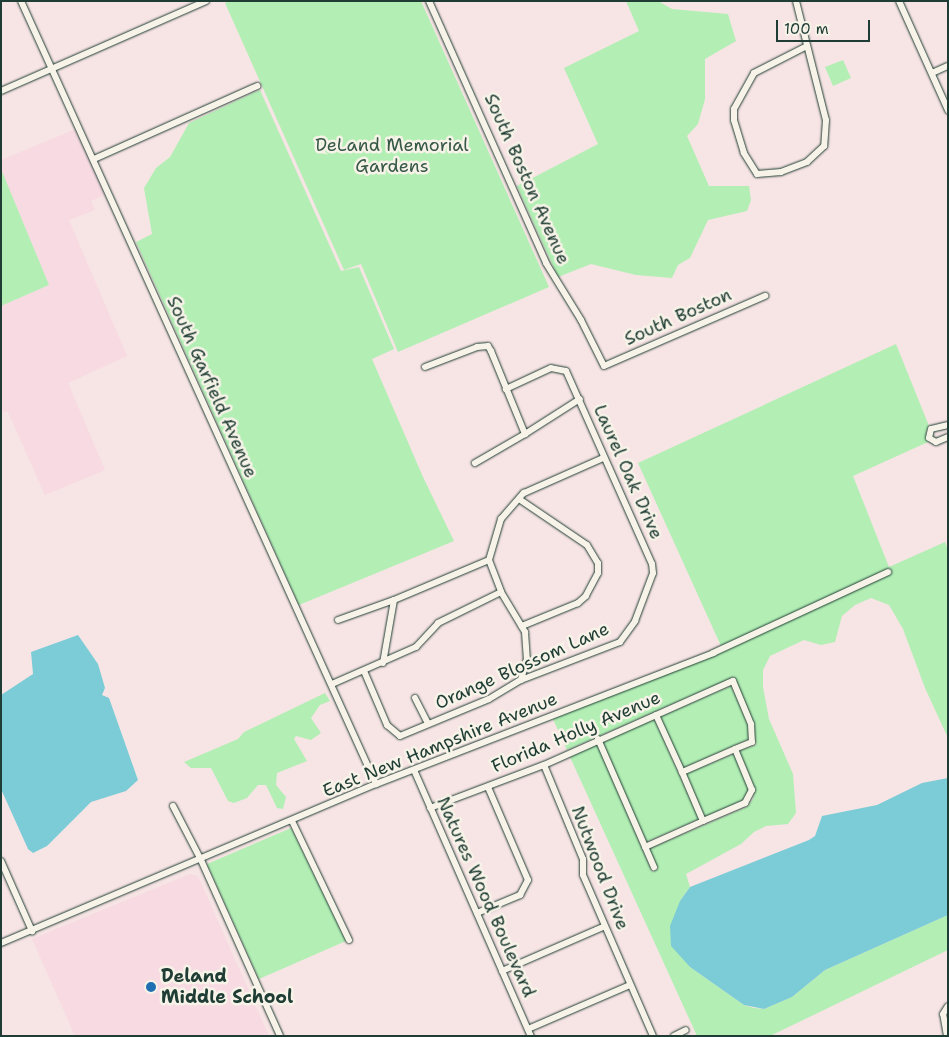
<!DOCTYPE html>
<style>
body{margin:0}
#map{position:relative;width:949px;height:1037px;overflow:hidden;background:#f7e4e4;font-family:"Shantell Sans",sans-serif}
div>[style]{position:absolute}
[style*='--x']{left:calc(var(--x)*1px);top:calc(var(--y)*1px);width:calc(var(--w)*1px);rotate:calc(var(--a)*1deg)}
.built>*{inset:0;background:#f7dae2}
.green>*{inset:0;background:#b3efb5}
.water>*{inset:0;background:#7cccd7}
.roads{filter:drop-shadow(0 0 1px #1f3d34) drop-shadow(0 0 1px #1f3d34)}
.minor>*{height:6px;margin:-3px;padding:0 3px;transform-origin:3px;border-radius:3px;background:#f7f3e8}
.dots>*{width:14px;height:14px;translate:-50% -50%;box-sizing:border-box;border:2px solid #f7f3e8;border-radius:50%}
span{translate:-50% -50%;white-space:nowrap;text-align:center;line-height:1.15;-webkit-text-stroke:5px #f7f3e8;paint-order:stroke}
.park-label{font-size:18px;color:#355847}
.street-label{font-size:18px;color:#1f3d34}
.poi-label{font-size:18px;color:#1f3d34;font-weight:700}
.left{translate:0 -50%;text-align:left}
.frame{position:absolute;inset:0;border:2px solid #1f3d34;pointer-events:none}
.scale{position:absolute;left:776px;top:20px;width:94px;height:22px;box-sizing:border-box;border:2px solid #1f3d34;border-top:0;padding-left:6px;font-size:15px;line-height:18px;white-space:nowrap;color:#1f3d34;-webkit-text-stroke:4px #f7f3e8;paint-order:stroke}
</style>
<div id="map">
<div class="built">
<div style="clip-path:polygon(76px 129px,106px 194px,91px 201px,95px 210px,69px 220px,127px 356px,68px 383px,105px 470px,45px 495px,8px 412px,1px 411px,1px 306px,48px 285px,1px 169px,1px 160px)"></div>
<div style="clip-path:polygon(190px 874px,198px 876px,269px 1036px,75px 1036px,32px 939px)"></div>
</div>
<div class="green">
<div style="clip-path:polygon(230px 1px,421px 1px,549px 287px,398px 352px,361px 264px,344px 270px,225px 3px)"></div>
<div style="clip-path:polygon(626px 1px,658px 1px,672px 9px,728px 14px,736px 41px,705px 59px,705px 99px,698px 124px,687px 136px,709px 186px,749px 186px,751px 200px,747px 211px,708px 220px,690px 258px,678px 265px,672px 278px,636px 275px,591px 264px,558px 277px,517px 186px,598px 144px,564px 68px,639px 31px)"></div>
<div style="clip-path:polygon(843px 60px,851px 78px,833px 86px,825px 67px)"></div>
<div style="clip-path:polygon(260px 90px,341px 271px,359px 267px,394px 349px,372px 359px,423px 477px,454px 541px,299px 605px,136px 242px,152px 234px,144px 188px,156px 168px,170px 157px,189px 123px)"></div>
<div style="clip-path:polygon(1px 169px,49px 285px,1px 306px)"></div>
<div style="clip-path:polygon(896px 344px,929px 426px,926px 432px,928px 442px,853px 476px,889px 567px,945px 542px,948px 550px,948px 738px,925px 688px,903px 629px,889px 605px,871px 598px,855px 605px,842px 616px,835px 642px,821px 645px,804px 640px,770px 656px,763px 670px,763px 687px,769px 719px,793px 774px,796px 813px,788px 824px,766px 826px,754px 832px,741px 844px,686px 874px,690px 887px,680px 901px,690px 967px,744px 1005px,754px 1008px,764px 1009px,792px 997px,825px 970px,948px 915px,948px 950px,770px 1036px,697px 1036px,570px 757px,597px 744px,652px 872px,658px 869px,649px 849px,747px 807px,753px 799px,755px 789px,739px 751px,756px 745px,754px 724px,734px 677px,567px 750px,553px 719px,721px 646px,638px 463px)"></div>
<div style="clip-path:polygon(731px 686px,748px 725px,749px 739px,683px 768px,660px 717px)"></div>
<div style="clip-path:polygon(325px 693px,330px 701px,320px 705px,311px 718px,321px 733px,311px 740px,296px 736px,294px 739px,307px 761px,277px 773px,276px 785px,286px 797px,283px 809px,277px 808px,266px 785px,258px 785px,247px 798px,234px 803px,228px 801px,211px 768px,191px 768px,184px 762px,238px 739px,244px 732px)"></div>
<div style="clip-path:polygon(654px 719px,699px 819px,646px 842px,602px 741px)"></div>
<div style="clip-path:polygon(734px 754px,749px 790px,743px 800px,705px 817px,686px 774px)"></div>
<div style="clip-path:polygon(291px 828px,346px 941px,259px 979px,207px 864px)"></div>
</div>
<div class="water">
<div style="clip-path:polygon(78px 635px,98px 664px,105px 688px,102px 695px,109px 698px,138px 780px,126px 791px,91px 802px,47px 846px,33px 853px,28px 849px,1px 789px,1px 695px,33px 674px,31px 652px)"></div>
<div style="clip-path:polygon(948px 778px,948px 915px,825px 970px,792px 997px,764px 1009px,744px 1005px,690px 967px,671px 946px,670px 926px,680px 901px,690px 887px,809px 840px,815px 836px,822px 816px,877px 805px,922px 783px)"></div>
</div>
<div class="roads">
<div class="minor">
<div style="--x:21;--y:1;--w:860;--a:65.61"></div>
<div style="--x:429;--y:1;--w:287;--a:65.9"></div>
<div style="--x:546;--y:263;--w:67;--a:58.4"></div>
<div style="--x:581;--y:320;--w:51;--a:63.4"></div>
<div style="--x:604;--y:366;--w:176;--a:-23.5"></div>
<div style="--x:796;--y:1;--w:123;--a:75.9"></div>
<div style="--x:826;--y:120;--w:26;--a:94"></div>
<div style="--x:824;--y:146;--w:23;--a:137"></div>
<div style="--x:807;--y:162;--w:28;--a:159"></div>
<div style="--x:781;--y:172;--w:24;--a:175"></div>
<div style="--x:757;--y:174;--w:25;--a:-122"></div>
<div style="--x:744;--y:153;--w:34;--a:-107"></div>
<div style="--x:734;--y:120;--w:11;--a:-90"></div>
<div style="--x:734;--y:109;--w:41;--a:-60.9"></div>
<div style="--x:754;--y:73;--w:57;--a:-27"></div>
<div style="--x:899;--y:1;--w:120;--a:65.8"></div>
<div style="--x:932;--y:73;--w:17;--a:-24"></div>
<div style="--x:1;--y:91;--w:224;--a:-23.7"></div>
<div style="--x:94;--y:159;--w:179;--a:-24.1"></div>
<div style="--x:425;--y:367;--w:56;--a:-21"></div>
<div style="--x:477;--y:347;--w:11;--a:-5"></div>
<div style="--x:488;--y:346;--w:6;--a:59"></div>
<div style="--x:491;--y:351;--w:90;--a:67.7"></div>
<div style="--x:525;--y:434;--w:58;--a:149.9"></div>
<div style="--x:948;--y:425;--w:17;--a:167"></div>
<div style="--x:931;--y:429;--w:9;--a:103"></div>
<div style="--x:929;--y:438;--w:8;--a:30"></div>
<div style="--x:936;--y:442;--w:13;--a:-23"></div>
<div style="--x:525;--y:434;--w:65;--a:-32.5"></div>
<div style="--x:519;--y:499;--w:82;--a:34.1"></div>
<div style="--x:587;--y:545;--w:21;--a:59"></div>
<div style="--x:598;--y:563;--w:10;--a:90"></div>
<div style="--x:598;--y:573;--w:26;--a:118"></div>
<div style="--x:586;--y:596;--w:11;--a:139"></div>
<div style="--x:578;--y:603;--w:61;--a:157.7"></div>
<div style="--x:489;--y:560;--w:34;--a:69"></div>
<div style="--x:501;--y:592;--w:47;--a:59"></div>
<div style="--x:525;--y:632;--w:27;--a:86"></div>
<div style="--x:527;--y:659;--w:22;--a:106"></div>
<div style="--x:338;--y:620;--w:59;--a:-19.7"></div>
<div style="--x:383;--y:663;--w:64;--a:-80.1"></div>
<div style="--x:394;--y:600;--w:103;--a:-22.8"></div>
<div style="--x:489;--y:560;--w:43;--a:-73.7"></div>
<div style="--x:501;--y:519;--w:35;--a:-49"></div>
<div style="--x:524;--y:493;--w:86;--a:-23.9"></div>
<div style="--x:364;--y:671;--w:59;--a:66.9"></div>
<div style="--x:387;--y:725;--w:17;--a:40"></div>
<div style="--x:400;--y:736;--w:96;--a:-22.6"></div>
<div style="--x:489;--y:699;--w:37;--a:-31"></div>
<div style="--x:521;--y:680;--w:106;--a:-21"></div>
<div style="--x:620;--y:642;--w:26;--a:-54"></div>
<div style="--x:635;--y:621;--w:51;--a:-69.4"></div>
<div style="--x:653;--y:573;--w:9;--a:-96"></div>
<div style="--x:652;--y:564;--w:211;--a:-114"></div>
<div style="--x:566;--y:371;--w:15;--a:-169"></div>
<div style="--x:551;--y:368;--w:50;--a:155"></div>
<div style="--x:332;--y:684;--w:92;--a:-23.8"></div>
<div style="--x:416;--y:647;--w:33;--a:-47"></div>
<div style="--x:438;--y:623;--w:70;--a:-26.2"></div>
<div style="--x:415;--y:698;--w:29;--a:63"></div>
<div style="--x:656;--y:715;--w:63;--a:65.5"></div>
<div style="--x:598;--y:739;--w:140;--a:66.4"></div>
<div style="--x:544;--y:765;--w:102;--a:67.5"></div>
<div style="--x:583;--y:859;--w:16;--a:90"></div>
<div style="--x:583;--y:875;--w:176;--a:66.5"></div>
<div style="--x:414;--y:770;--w:291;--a:66.3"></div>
<div style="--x:173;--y:806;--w:61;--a:62.6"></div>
<div style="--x:201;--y:860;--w:193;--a:65.8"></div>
<div style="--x:430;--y:808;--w:122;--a:-20.7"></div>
<div style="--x:544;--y:765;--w:207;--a:-24"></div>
<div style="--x:733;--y:681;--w:47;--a:67.3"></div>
<div style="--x:751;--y:724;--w:18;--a:87"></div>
<div style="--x:752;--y:742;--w:18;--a:158"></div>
<div style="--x:292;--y:821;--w:132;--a:64.4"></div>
<div style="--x:645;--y:847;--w:64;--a:-24.1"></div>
<div style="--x:703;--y:821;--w:46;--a:-23.2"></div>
<div style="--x:745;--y:803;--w:15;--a:-62"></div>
<div style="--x:752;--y:790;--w:44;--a:-112.5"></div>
<div style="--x:735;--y:749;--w:58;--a:156.5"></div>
<div style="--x:682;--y:772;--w:53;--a:66.8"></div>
<div style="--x:1;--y:861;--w:77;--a:66.1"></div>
<div style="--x:477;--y:913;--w:47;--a:-22.7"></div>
<div style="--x:520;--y:895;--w:17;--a:-62"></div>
<div style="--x:528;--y:880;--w:101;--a:-113.3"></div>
<div style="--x:1;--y:943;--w:407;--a:-23"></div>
<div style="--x:376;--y:784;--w:362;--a:-21.2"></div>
<div style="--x:713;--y:653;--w:193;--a:-24.8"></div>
<div style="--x:502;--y:971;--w:112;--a:-23.6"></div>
<div style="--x:528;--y:1029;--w:111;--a:-23.3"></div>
<div style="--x:674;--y:1036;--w:13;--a:-27"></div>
<div style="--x:947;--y:1036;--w:22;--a:-100"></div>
<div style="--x:943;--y:1014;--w:9;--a:-58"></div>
</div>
</div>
<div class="dots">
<div style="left:151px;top:987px;background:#1f6fb2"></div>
</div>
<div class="park-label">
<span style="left:392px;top:156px">DeLand Memorial<br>Gardens</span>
</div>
<div class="street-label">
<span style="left:527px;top:179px;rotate:66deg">South Boston Avenue</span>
<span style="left:678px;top:317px;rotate:-24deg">South Boston</span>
<span style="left:212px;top:387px;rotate:66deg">South Garfield Avenue</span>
<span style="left:628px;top:472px;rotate:66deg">Laurel Oak Drive</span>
<span style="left:522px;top:666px;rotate:-24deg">Orange Blossom Lane</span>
<span style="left:576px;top:732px;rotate:-23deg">Florida Holly Avenue</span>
<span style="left:440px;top:745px;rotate:-22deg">East New Hampshire Avenue</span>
<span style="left:600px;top:868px;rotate:69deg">Nutwood Drive</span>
<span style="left:486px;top:897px;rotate:66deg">Natures Wood Boulevard</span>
</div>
<div class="poi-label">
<span class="left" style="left:161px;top:987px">Deland<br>Middle School</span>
</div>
<div class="frame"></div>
<div class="scale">100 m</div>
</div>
